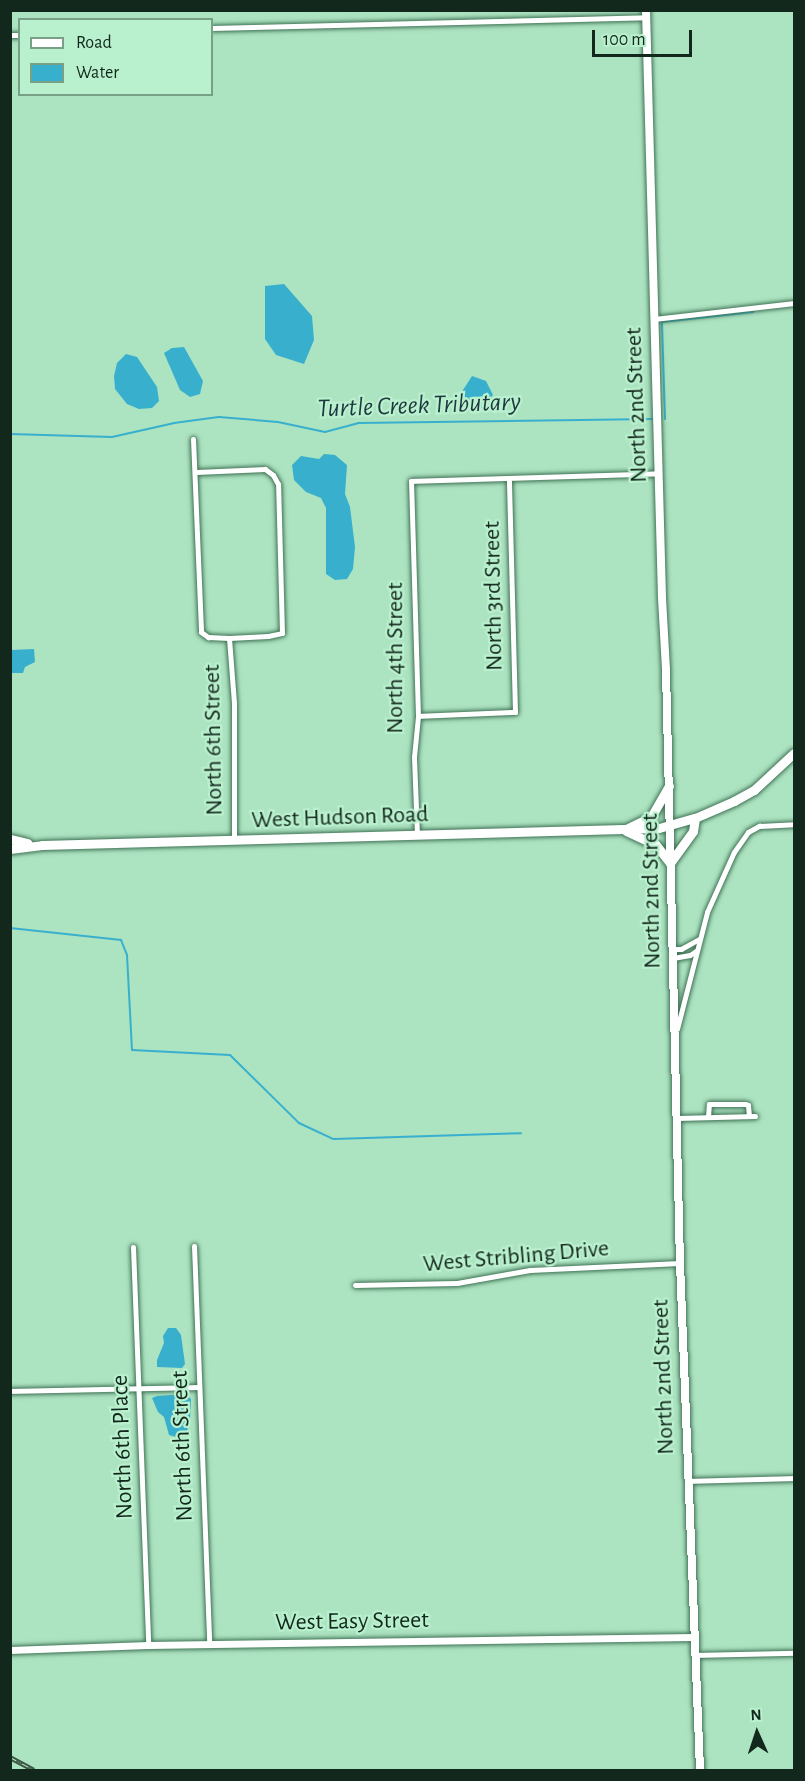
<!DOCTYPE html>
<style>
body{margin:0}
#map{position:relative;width:805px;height:1781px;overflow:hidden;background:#ace3c1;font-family:"Alegreya Sans",sans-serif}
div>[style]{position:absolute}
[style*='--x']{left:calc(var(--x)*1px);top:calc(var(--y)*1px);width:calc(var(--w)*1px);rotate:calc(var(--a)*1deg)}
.water>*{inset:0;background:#38b0cd}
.stream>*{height:2px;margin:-1px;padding:0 1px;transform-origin:1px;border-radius:1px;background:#38b0cd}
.roads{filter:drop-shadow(0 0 2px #407356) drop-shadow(0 0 2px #407356)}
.minor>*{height:5px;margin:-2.5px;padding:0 2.5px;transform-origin:2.5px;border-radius:2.5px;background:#fff}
.tertiary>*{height:7px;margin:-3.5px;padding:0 3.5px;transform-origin:3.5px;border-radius:3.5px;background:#fff}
.secondary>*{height:8px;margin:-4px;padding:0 4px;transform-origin:4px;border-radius:4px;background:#fff}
.trunk>*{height:9px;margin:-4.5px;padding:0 4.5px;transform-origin:4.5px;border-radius:4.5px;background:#fff}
.rail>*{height:4.5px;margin-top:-2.25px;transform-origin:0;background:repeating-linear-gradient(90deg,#b9f0ce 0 7px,#3a5746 0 14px);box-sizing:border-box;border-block:2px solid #3a5746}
span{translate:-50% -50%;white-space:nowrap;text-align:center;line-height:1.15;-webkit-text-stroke:4.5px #b9f0ce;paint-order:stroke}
.street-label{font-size:24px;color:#13281c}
.water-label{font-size:26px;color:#1e383f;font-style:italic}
.frame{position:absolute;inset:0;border:12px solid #13281c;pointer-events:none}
.legend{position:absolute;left:18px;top:18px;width:195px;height:78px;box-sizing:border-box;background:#b9f0ce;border:2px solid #77a087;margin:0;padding:8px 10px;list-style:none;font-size:18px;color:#13281c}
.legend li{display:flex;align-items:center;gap:12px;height:30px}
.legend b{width:30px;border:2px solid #77a087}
.north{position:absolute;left:727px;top:1703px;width:60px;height:60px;-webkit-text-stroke:4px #b9f0ce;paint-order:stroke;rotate:357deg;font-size:16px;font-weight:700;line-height:24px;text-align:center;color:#13281c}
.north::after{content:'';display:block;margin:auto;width:21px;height:27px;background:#13281c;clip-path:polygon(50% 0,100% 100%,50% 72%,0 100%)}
.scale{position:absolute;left:592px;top:30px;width:100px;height:27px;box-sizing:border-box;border:3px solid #13281c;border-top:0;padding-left:8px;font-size:18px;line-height:21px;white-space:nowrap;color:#13281c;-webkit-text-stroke:4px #b9f0ce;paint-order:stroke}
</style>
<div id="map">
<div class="water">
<div style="clip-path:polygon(284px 284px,312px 316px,314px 340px,304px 364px,276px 355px,265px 339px,265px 286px)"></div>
<div style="clip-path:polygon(184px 347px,203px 381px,200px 394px,190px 397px,180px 390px,164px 353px,172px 348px)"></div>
<div style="clip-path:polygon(126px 354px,137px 357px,157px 387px,159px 401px,152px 408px,139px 409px,127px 404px,115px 389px,114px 376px,117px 363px)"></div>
<div style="clip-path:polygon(472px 376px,486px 381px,493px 395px,482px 408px,472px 410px,463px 403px,463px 390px)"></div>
<div style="clip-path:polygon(324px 454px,335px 455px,347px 465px,345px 494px,350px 507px,355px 547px,353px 569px,347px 579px,335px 580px,326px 574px,326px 508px,321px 498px,306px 492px,294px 480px,292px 465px,301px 456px,319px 459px)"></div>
<div style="clip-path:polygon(34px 649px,35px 662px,25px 667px,23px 673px,11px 673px,11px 650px)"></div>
<div style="clip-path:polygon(168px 1328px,176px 1328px,181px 1335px,185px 1364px,182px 1368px,157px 1367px,157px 1360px,164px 1343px,163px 1336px)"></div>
<div style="clip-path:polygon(186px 1394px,191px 1399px,190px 1420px,187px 1431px,176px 1437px,169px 1435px,164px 1417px,158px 1412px,152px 1398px,157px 1396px)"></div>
</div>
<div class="stream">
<div style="--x:665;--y:419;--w:97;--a:-91.8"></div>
<div style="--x:662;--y:322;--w:92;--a:-6.3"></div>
<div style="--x:10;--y:434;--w:102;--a:1.7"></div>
<div style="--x:112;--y:437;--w:64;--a:-12.7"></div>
<div style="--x:174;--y:423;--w:45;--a:-7.6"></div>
<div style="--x:219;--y:417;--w:59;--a:4.8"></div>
<div style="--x:278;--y:422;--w:48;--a:12"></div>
<div style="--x:325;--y:432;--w:34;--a:-15"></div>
<div style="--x:358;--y:423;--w:294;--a:-0.8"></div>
<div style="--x:10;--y:928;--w:112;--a:6.2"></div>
<div style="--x:121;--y:940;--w:16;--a:68"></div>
<div style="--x:127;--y:955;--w:95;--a:87"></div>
<div style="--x:132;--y:1050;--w:98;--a:2.9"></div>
<div style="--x:230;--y:1055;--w:97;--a:44.6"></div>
<div style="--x:299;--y:1123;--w:38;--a:25"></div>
<div style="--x:334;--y:1139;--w:187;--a:-1.8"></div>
</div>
<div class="roads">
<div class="minor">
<div style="--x:212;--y:28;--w:435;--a:-1.4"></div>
<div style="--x:10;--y:35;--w:10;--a:0"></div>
<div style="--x:654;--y:319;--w:141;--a:-6.5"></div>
<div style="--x:193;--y:439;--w:193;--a:87.6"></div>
<div style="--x:201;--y:632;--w:9;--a:36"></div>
<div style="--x:208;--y:637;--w:21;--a:3"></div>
<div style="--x:229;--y:638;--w:39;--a:-3"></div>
<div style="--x:268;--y:636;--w:14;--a:-12"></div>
<div style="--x:282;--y:633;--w:149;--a:-91.5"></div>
<div style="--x:278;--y:484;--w:10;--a:-119"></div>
<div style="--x:273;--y:475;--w:10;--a:-143"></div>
<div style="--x:265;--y:469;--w:69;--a:177.5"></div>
<div style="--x:229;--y:638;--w:65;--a:85.6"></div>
<div style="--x:234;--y:703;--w:137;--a:90"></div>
<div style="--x:418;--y:716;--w:97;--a:-2.4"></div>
<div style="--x:515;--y:712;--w:234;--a:-91.5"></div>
<div style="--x:417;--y:835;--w:78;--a:-92.2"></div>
<div style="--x:414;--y:757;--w:41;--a:-84.4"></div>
<div style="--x:418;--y:716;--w:235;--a:-91.7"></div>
<div style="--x:411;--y:481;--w:248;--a:-1.8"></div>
<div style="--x:673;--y:949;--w:8;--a:0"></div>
<div style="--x:681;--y:949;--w:21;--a:-29"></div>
<div style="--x:673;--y:958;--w:17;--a:-10"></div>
<div style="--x:690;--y:955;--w:7;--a:-34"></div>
<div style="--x:677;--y:1029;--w:121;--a:-75.6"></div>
<div style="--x:707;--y:912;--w:66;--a:-65.8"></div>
<div style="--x:734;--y:852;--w:24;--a:-55"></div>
<div style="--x:748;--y:832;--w:13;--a:-29"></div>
<div style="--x:759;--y:826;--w:35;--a:-3"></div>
<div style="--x:708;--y:1117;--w:13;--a:-86"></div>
<div style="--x:709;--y:1104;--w:36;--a:0"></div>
<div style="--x:745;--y:1104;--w:3;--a:18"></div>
<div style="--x:748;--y:1105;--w:11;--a:85"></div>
<div style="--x:677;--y:1118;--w:78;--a:-1.5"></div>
<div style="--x:194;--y:1246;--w:398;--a:87.8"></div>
<div style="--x:133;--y:1247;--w:398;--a:87.8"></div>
<div style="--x:355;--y:1285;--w:102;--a:-1.1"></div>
<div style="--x:457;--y:1283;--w:74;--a:-10.1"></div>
<div style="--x:530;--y:1270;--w:150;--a:-2.7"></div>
<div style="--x:10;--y:1391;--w:188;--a:-1.2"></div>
<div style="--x:687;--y:1481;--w:107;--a:-1.6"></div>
<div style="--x:695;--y:1655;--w:99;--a:-1.2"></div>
</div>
<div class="tertiary">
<div style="--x:10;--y:1650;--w:138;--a:-2.1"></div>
<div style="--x:148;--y:1645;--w:546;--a:-0.84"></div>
</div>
<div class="secondary">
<div style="--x:646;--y:10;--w:588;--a:88.44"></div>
<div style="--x:662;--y:598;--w:72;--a:86.8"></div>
<div style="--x:666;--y:670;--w:593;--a:88.65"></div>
<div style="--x:680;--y:1263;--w:507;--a:87.74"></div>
</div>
<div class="trunk">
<div style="--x:628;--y:828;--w:25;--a:-26"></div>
<div style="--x:651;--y:817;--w:36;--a:-60"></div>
<div style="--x:626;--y:831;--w:33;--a:25"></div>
<div style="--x:656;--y:845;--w:23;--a:52"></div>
<div style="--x:670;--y:863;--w:39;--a:-54"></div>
<div style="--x:693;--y:831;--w:13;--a:-81"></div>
<div style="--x:10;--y:839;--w:18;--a:13"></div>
<div style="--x:10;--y:849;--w:32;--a:-7"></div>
<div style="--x:42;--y:845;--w:617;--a:-1.58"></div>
<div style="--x:659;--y:828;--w:37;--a:-16"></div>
<div style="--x:695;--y:818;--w:43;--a:-23.6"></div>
<div style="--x:734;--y:801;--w:23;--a:-29"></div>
<div style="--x:754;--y:790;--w:54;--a:-42.8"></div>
</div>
</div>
<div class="rail">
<div style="--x:10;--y:1757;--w:27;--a:28"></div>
</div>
<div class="street-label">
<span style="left:637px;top:405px;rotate:-92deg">North 2nd Street</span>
<span style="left:494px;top:596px;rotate:-91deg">North 3rd Street</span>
<span style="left:396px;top:658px;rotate:-90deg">North 4th Street</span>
<span style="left:214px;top:740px;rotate:-91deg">North 6th Street</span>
<span style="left:340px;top:818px;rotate:-2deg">West Hudson Road</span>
<span style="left:652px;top:891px;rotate:-91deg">North 2nd Street</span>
<span style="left:516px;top:1257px;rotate:-5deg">West Stribling Drive</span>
<span style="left:664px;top:1377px;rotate:-92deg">North 2nd Street</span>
<span style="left:183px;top:1446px;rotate:-92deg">North 6th Street</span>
<span style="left:123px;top:1447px;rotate:-92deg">North 6th Place</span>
<span style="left:352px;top:1622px;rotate:-1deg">West Easy Street</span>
</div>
<div class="water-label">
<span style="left:419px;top:406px;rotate:-2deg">Turtle Creek Tributary</span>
</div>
<div class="frame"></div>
<ul class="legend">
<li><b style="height:8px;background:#fff"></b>Road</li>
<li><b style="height:16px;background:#38b0cd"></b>Water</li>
</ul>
<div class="north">N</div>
<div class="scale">100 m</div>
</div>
